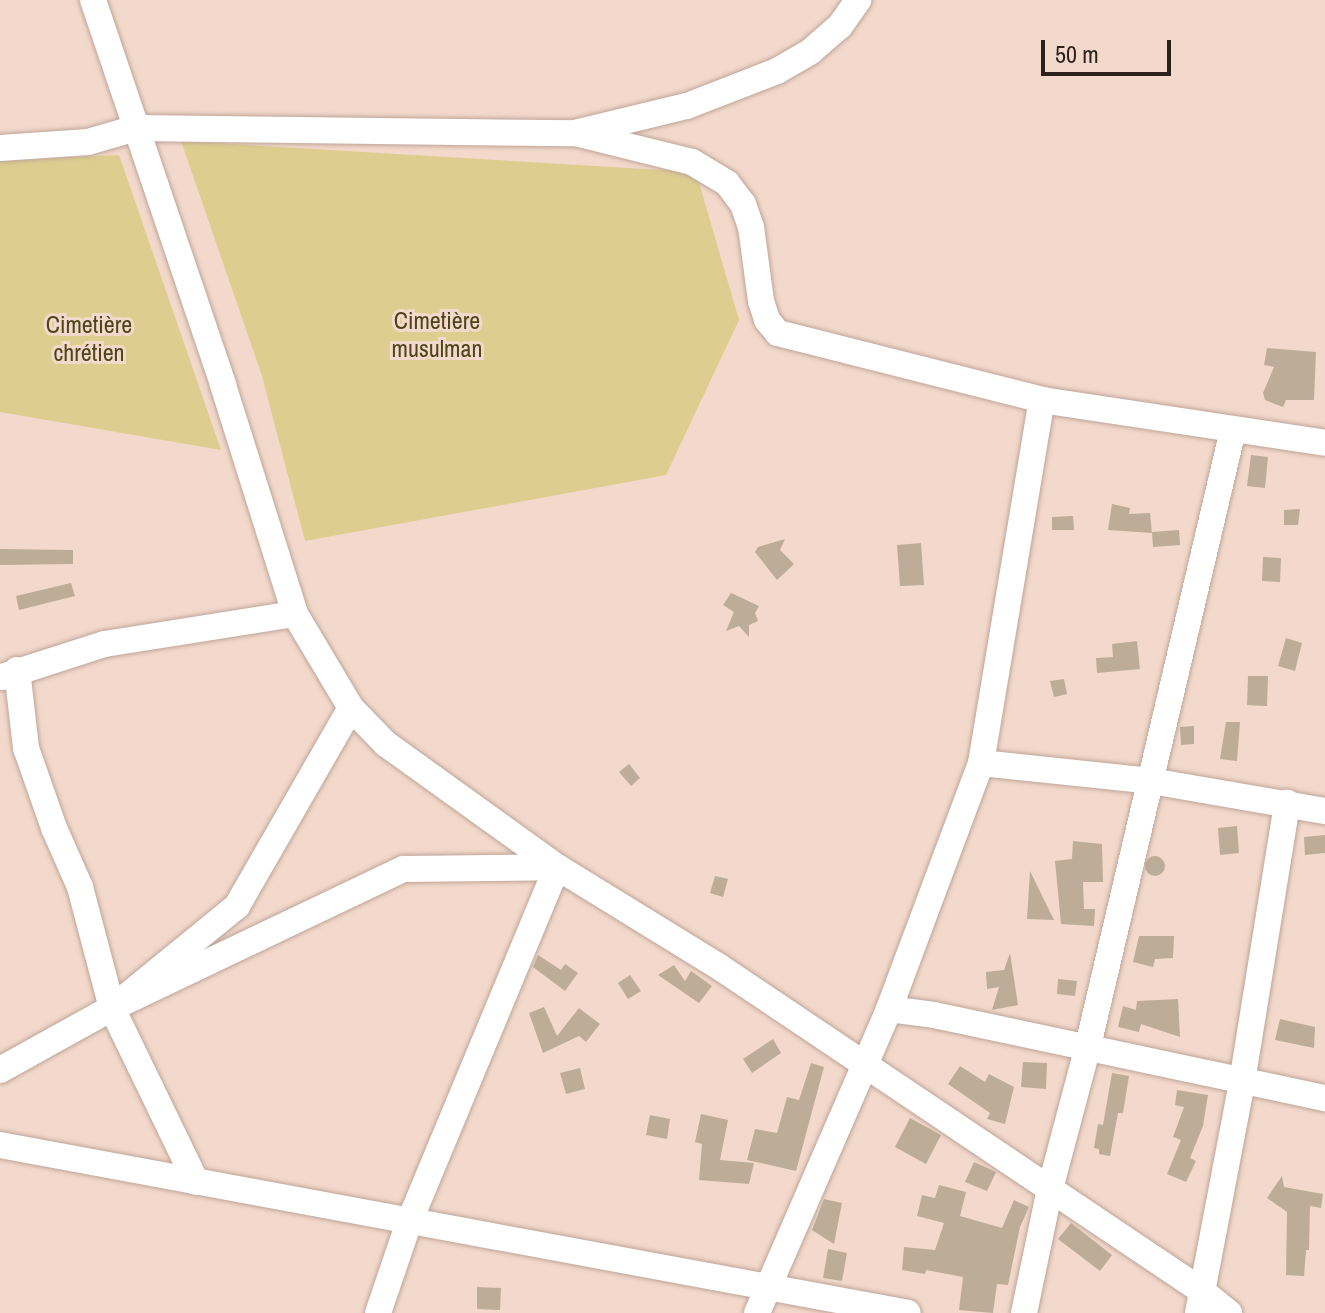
<!DOCTYPE html>
<meta charset="utf-8">
<style>
body{margin:0}
#map{position:relative;width:1325px;height:1313px;overflow:hidden;background:#f3d9cb;font-family:"Archivo Narrow",sans-serif}
div>[style]{position:absolute}
[style*='--x']{left:calc(var(--x)*1px);top:calc(var(--y)*1px);width:calc(var(--w)*1px);rotate:calc(var(--a)*1deg)}
.green>*{inset:0;background:#ddce8f}
.building>*{inset:0;background:#bdac98}
.round{border-radius:50%}
.roads{filter:drop-shadow(0 0 2px #bea598) drop-shadow(0 0 2px #bea598)}
.minor>*{height:26px;margin:-13px;padding:0 13px;transform-origin:13px;border-radius:13px;background:#fff}
span{translate:-50% -50%;white-space:nowrap;text-align:center;line-height:1.15;-webkit-text-stroke:6px #f3d9cb;paint-order:stroke}
.park-label{font-size:24px;color:#4e4319}
.scale{position:absolute;left:1041px;top:40px;width:130px;height:36px;box-sizing:border-box;border:4px solid #2c221d;border-top:0;padding-left:10px;font-size:24px;line-height:28px;white-space:nowrap;color:#2c221d;-webkit-text-stroke:6px #f3d9cb;paint-order:stroke}
</style>
<div id="map">
<div class="green">
<div style="clip-path:polygon(181px 141px,696px 172px,739px 320px,666px 475px,305px 541px,262px 376px)"></div>
<div style="clip-path:polygon(119px 155px,221px 450px,0 412px,0 161px)"></div>
</div>
<div class="building">
<div style="clip-path:polygon(1267px 348px,1316px 352px,1314px 400px,1286px 400px,1283px 407px,1265px 400px,1263px 393px,1274px 367px,1264px 365px)"></div>
<div style="clip-path:polygon(1251px 455px,1268px 457px,1265px 488px,1247px 486px)"></div>
<div style="clip-path:polygon(1112px 504px,1130px 508px,1129px 514px,1150px 513px,1152px 533px,1108px 530px)"></div>
<div style="clip-path:polygon(1300px 509px,1298px 525px,1284px 525px,1284px 510px)"></div>
<div style="clip-path:polygon(1073px 516px,1074px 530px,1052px 530px,1052px 517px)"></div>
<div style="clip-path:polygon(1179px 530px,1180px 545px,1153px 547px,1152px 532px)"></div>
<div style="clip-path:polygon(785px 539px,780px 550px,794px 564px,777px 580px,755px 552px,758px 547px)"></div>
<div style="clip-path:polygon(921px 543px,924px 585px,900px 586px,897px 545px)"></div>
<div style="clip-path:polygon(0 549px,73px 550px,73px 564px,0 565px)"></div>
<div style="clip-path:polygon(1263px 557px,1281px 558px,1280px 582px,1262px 581px)"></div>
<div style="clip-path:polygon(71px 583px,75px 596px,19px 610px,16px 596px)"></div>
<div style="clip-path:polygon(731px 593px,759px 606px,755px 613px,758px 621px,749px 625px,749px 637px,739px 626px,726px 631px,734px 612px,723px 605px)"></div>
<div style="clip-path:polygon(1286px 638px,1302px 643px,1295px 671px,1278px 666px)"></div>
<div style="clip-path:polygon(1137px 641px,1140px 669px,1097px 673px,1096px 658px,1113px 657px,1112px 644px)"></div>
<div style="clip-path:polygon(1248px 676px,1268px 676px,1267px 706px,1247px 705px)"></div>
<div style="clip-path:polygon(1064px 679px,1067px 694px,1054px 697px,1050px 681px)"></div>
<div style="clip-path:polygon(1226px 722px,1240px 722px,1237px 761px,1220px 759px)"></div>
<div style="clip-path:polygon(1194px 726px,1194px 744px,1181px 745px,1180px 727px)"></div>
<div style="clip-path:polygon(629px 764px,640px 778px,631px 786px,619px 772px)"></div>
<div style="clip-path:polygon(1237px 826px,1239px 853px,1220px 855px,1218px 828px)"></div>
<div style="clip-path:polygon(1325px 835px,1325px 853px,1305px 855px,1304px 837px)"></div>
<div style="clip-path:polygon(1073px 841px,1102px 844px,1103px 882px,1083px 882px,1084px 909px,1095px 909px,1094px 926px,1061px 924px,1055px 861px,1072px 859px)"></div>
<div class="round" style="left:1145px;top:856px;width:20px;height:20px"></div>
<div style="clip-path:polygon(1030px 871px,1054px 920px,1027px 919px)"></div>
<div style="clip-path:polygon(715px 876px,728px 879px,723px 897px,710px 893px)"></div>
<div style="clip-path:polygon(1139px 936px,1174px 936px,1173px 958px,1155px 959px,1153px 967px,1133px 962px)"></div>
<div style="clip-path:polygon(1010px 953px,1018px 1005px,992px 1010px,999px 987px,987px 989px,986px 972px,1004px 970px)"></div>
<div style="clip-path:polygon(538px 955px,561px 970px,565px 964px,578px 973px,565px 991px,533px 967px)"></div>
<div style="clip-path:polygon(674px 965px,685px 981px,691px 971px,712px 986px,699px 1003px,658px 975px)"></div>
<div style="clip-path:polygon(630px 975px,641px 991px,628px 999px,618px 983px)"></div>
<div style="clip-path:polygon(1058px 979px,1077px 981px,1075px 996px,1057px 994px)"></div>
<div style="clip-path:polygon(1178px 999px,1180px 1037px,1141px 1024px,1139px 1032px,1118px 1027px,1123px 1006px,1136px 1010px,1137px 1001px)"></div>
<div style="clip-path:polygon(544px 1007px,557px 1036px,579px 1008px,600px 1024px,586px 1042px,579px 1036px,543px 1053px,529px 1013px)"></div>
<div style="clip-path:polygon(1280px 1019px,1315px 1027px,1314px 1048px,1275px 1040px)"></div>
<div style="clip-path:polygon(773px 1039px,781px 1053px,752px 1073px,743px 1059px)"></div>
<div style="clip-path:polygon(1023px 1062px,1047px 1063px,1046px 1089px,1021px 1087px)"></div>
<div style="clip-path:polygon(811px 1063px,824px 1067px,796px 1171px,747px 1160px,755px 1129px,777px 1133px,787px 1097px,799px 1100px)"></div>
<div style="clip-path:polygon(960px 1066px,985px 1082px,989px 1074px,1014px 1087px,1005px 1124px,987px 1119px,990px 1113px,948px 1084px)"></div>
<div style="clip-path:polygon(580px 1068px,585px 1089px,566px 1094px,560px 1073px)"></div>
<div style="clip-path:polygon(1112px 1073px,1129px 1076px,1123px 1113px,1118px 1113px,1110px 1156px,1099px 1154px,1099px 1149px,1094px 1148px,1098px 1124px,1103px 1125px)"></div>
<div style="clip-path:polygon(1177px 1090px,1208px 1095px,1203px 1126px,1190px 1158px,1196px 1161px,1186px 1182px,1167px 1174px,1181px 1140px,1173px 1137px,1184px 1107px,1175px 1105px)"></div>
<div style="clip-path:polygon(701px 1114px,728px 1120px,720px 1160px,754px 1163px,749px 1184px,699px 1180px,702px 1144px,695px 1142px)"></div>
<div style="clip-path:polygon(650px 1115px,670px 1119px,667px 1139px,646px 1135px)"></div>
<div style="clip-path:polygon(910px 1118px,941px 1135px,926px 1164px,895px 1147px)"></div>
<div style="clip-path:polygon(974px 1162px,996px 1172px,987px 1191px,965px 1182px)"></div>
<div style="clip-path:polygon(1282px 1176px,1284px 1187px,1323px 1194px,1321px 1208px,1310px 1206px,1309px 1250px,1306px 1250px,1304px 1276px,1286px 1275px,1287px 1212px,1267px 1198px)"></div>
<div style="clip-path:polygon(939px 1185px,966px 1192px,960px 1216px,1002px 1228px,1014px 1200px,1029px 1207px,1020px 1227px,1008px 1285px,997px 1284px,993px 1313px,959px 1310px,963px 1277px,926px 1270px,925px 1274px,902px 1270px,904px 1247px,935px 1250px,944px 1223px,917px 1216px,922px 1195px,935px 1198px)"></div>
<div style="clip-path:polygon(824px 1199px,842px 1203px,834px 1244px,812px 1230px)"></div>
<div style="clip-path:polygon(1071px 1223px,1112px 1255px,1100px 1271px,1058px 1239px)"></div>
<div style="clip-path:polygon(828px 1249px,847px 1253px,842px 1281px,823px 1278px)"></div>
<div style="clip-path:polygon(477px 1287px,501px 1288px,500px 1310px,477px 1309px)"></div>
</div>
<div class="roads">
<div class="minor">
<div style="--x:93;--y:0;--w:406;--a:71.3"></div>
<div style="--x:223;--y:385;--w:240;--a:72.5"></div>
<div style="--x:295;--y:614;--w:109;--a:59.2"></div>
<div style="--x:351;--y:708;--w:50;--a:45.8"></div>
<div style="--x:386;--y:744;--w:211;--a:35.7"></div>
<div style="--x:557;--y:867;--w:189;--a:31.6"></div>
<div style="--x:718;--y:966;--w:583;--a:33.88"></div>
<div style="--x:1202;--y:1291;--w:35;--a:39"></div>
<div style="--x:579;--y:134;--w:116;--a:13.9"></div>
<div style="--x:692;--y:162;--w:41;--a:31"></div>
<div style="--x:727;--y:183;--w:26;--a:53"></div>
<div style="--x:743;--y:204;--w:24;--a:71"></div>
<div style="--x:751;--y:227;--w:75;--a:82.3"></div>
<div style="--x:761;--y:301;--w:20;--a:72"></div>
<div style="--x:767;--y:320;--w:17;--a:50"></div>
<div style="--x:778;--y:333;--w:272;--a:14.2"></div>
<div style="--x:1042;--y:400;--w:286;--a:8.6"></div>
<div style="--x:0;--y:148;--w:88;--a:-3.9"></div>
<div style="--x:88;--y:142;--w:50;--a:-16.3"></div>
<div style="--x:136;--y:128;--w:439;--a:0.7"></div>
<div style="--x:575;--y:133;--w:115;--a:-13.6"></div>
<div style="--x:687;--y:106;--w:97;--a:-21.3"></div>
<div style="--x:777;--y:71;--w:39;--a:-30"></div>
<div style="--x:811;--y:51;--w:38;--a:-41"></div>
<div style="--x:840;--y:26;--w:32;--a:-55"></div>
<div style="--x:17;--y:670;--w:79;--a:83.4"></div>
<div style="--x:26;--y:748;--w:85;--a:70.7"></div>
<div style="--x:54;--y:828;--w:64;--a:66.2"></div>
<div style="--x:80;--y:887;--w:125;--a:75.2"></div>
<div style="--x:112;--y:1008;--w:193;--a:64.2"></div>
<div style="--x:2;--y:677;--w:108;--a:-17.8"></div>
<div style="--x:105;--y:644;--w:192;--a:-9"></div>
<div style="--x:981;--y:763;--w:171;--a:6"></div>
<div style="--x:1151;--y:781;--w:177;--a:9.8"></div>
<div style="--x:112;--y:1008;--w:323;--a:-25.5"></div>
<div style="--x:404;--y:869;--w:153;--a:-0.7"></div>
<div style="--x:557;--y:867;--w:385;--a:112.6"></div>
<div style="--x:409;--y:1222;--w:96;--a:108.8"></div>
<div style="--x:889;--y:1009;--w:45;--a:7.6"></div>
<div style="--x:934;--y:1015;--w:400;--a:12"></div>
<div style="--x:0;--y:1070;--w:128;--a:-29"></div>
<div style="--x:112;--y:1008;--w:161;--a:-39.2"></div>
<div style="--x:237;--y:906;--w:228;--a:-60.1"></div>
<div style="--x:0;--y:1145;--w:923;--a:10.48"></div>
<div style="--x:757;--y:1313;--w:331;--a:-66.5"></div>
<div style="--x:889;--y:1009;--w:263;--a:-69.5"></div>
<div style="--x:981;--y:763;--w:368;--a:-80.5"></div>
<div style="--x:1024;--y:1313;--w:127;--a:-78.2"></div>
<div style="--x:1050;--y:1189;--w:144;--a:-75.1"></div>
<div style="--x:1087;--y:1050;--w:637;--a:-76.75"></div>
<div style="--x:1198;--y:1313;--w:235;--a:-79.2"></div>
<div style="--x:1242;--y:1082;--w:283;--a:-80.8"></div>
</div>
</div>
<div class="park-label">
<span style="left:437px;top:335px">Cimetière<br>musulman</span>
<span style="left:89px;top:339px">Cimetière<br>chrétien</span>
</div>
<div class="scale">50 m</div>
</div>
